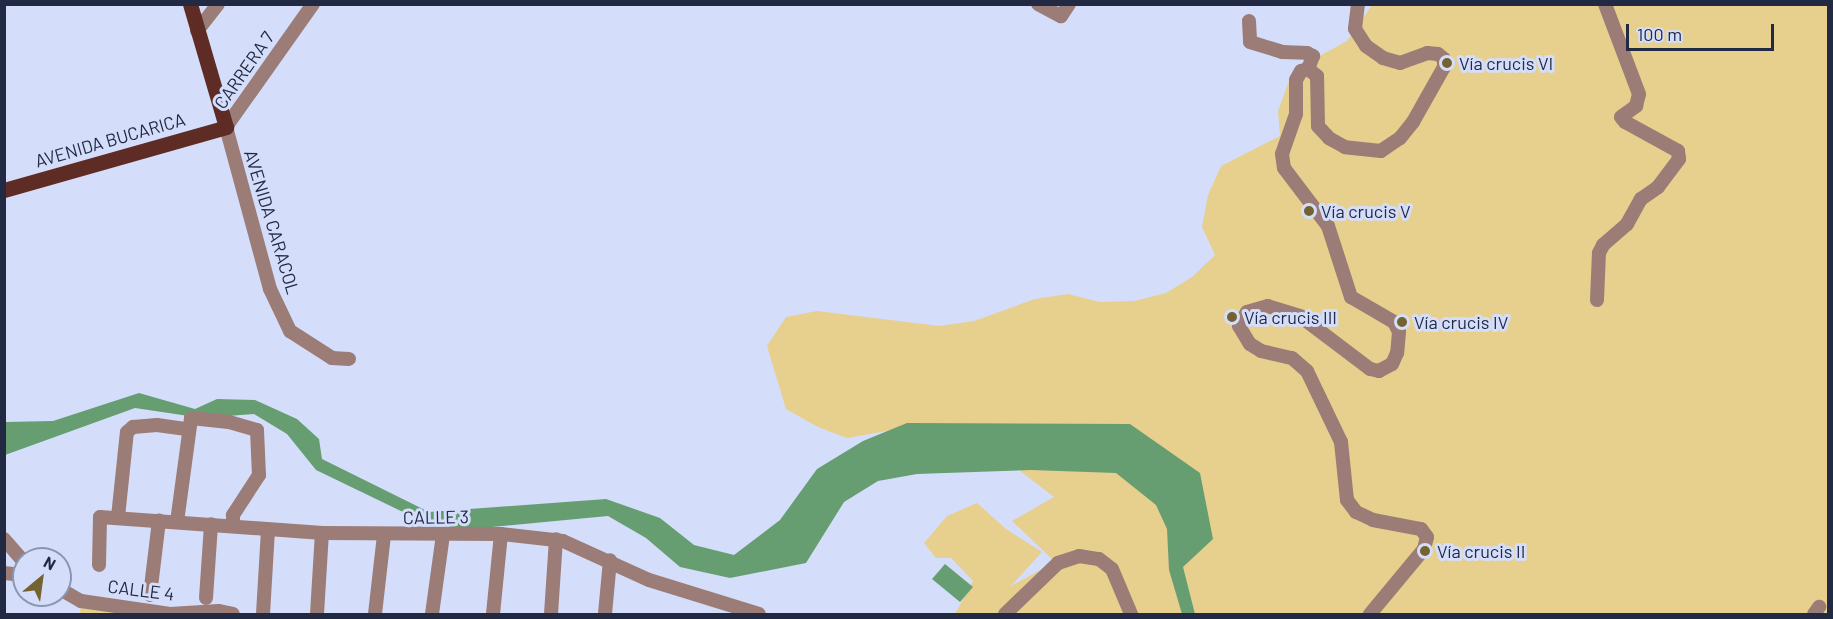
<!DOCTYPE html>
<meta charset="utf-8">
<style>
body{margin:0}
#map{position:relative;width:1833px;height:619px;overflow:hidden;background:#d4defa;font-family:Barlow,sans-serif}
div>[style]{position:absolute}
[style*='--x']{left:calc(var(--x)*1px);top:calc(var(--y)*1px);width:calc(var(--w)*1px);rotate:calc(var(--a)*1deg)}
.green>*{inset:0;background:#e7cf8e}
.water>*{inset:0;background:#669e72}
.minor>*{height:14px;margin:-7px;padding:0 7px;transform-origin:7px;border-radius:7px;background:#9b7c76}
.major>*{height:15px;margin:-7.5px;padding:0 7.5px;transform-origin:7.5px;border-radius:7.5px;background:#5e2c24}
.dots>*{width:16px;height:16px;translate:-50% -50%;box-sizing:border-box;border:3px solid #d4defa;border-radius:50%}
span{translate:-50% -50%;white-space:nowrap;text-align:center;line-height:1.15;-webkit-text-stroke:6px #d4defa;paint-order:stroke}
.poi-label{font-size:18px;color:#212943}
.left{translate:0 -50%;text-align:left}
.street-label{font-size:18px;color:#212943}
.frame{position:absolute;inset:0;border:6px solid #212943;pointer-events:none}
.north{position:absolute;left:12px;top:547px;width:60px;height:60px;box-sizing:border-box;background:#d4defa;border:2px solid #8c96b1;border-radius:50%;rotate:29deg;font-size:16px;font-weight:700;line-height:24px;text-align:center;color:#212943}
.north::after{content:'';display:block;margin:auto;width:21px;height:27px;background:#746231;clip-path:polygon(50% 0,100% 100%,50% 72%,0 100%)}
.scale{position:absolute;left:1626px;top:24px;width:148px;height:27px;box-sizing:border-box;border:3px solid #212943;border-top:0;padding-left:8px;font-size:18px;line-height:21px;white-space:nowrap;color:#212943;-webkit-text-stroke:4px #d4defa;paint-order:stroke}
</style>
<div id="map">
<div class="green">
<div style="clip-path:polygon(1372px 5px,1828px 5px,1828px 614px,955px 614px,973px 581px,951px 558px,936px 558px,924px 543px,947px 516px,977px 503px,1006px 529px,1042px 552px,1011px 586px,1055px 562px,1012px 521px,1054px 497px,998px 454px,909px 427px,847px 438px,818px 427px,786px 409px,767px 346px,786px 317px,817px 311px,939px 326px,974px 321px,1035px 299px,1068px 294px,1100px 302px,1134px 301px,1166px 293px,1192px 277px,1215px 255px,1202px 227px,1208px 195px,1221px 166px,1280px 136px,1278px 111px,1289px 81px,1305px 74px,1316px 58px,1347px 41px)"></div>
<div style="clip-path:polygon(81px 601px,171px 614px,80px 614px)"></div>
</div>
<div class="water">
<div style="clip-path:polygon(139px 393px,195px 409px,217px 399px,255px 400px,297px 419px,319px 439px,322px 459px,429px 512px,606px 499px,660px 518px,694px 545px,734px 555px,780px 520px,817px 469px,863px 441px,907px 423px,1130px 424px,1200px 473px,1213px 539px,1183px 567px,1195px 614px,1182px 614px,1169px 570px,1167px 529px,1156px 505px,1116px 473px,1031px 470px,917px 474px,878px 481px,844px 502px,806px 563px,730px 578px,680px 567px,646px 538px,608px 516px,461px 530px,403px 512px,316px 470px,287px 434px,254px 414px,202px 418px,135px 408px,5px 455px,5px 422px,53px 421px)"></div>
<div style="clip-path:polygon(945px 564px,973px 587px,960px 602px,932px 579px)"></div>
</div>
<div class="minor">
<div style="--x:313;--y:4;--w:151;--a:125.3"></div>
<div style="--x:226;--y:127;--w:168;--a:74.8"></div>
<div style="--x:270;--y:289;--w:47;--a:64.5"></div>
<div style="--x:290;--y:331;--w:50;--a:32.7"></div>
<div style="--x:332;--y:358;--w:17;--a:3"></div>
<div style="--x:1038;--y:4;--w:26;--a:28"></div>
<div style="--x:1061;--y:16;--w:14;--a:-56"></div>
<div style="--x:1358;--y:4;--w:25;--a:97"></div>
<div style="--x:1355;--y:29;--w:20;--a:57"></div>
<div style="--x:1366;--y:46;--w:21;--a:35"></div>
<div style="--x:1383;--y:58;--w:18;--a:16"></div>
<div style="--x:1400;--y:63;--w:29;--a:-20"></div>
<div style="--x:1427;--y:53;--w:11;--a:5"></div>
<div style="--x:1438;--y:54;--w:8;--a:40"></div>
<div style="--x:1444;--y:59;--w:8;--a:90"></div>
<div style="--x:1444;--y:67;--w:63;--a:119.4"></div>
<div style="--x:1413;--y:122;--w:21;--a:129"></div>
<div style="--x:1400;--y:138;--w:23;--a:146"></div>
<div style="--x:1381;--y:151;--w:36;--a:-174"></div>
<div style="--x:1345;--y:147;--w:18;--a:-151"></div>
<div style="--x:1329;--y:138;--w:16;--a:-133"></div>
<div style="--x:1318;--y:126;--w:50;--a:-91.1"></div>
<div style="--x:1317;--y:76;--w:11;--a:-142"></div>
<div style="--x:1308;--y:69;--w:7;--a:164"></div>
<div style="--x:1301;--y:71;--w:10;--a:119"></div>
<div style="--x:1296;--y:80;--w:34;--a:90"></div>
<div style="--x:1296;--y:114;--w:42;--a:109.3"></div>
<div style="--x:1282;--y:154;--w:14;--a:82"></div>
<div style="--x:1284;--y:168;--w:73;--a:52.8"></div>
<div style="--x:1328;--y:226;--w:75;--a:72.1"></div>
<div style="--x:1351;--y:297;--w:50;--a:30.2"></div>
<div style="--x:1394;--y:322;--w:11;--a:63"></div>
<div style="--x:1399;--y:332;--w:21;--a:95"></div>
<div style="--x:1397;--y:353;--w:12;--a:114"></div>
<div style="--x:1392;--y:364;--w:15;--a:152"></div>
<div style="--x:1379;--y:371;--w:9;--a:-167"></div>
<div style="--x:1370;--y:369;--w:88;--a:-142.9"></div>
<div style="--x:1300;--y:316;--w:34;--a:-163"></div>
<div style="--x:1268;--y:306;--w:22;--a:164"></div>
<div style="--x:1247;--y:312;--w:16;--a:120"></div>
<div style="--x:1239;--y:326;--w:21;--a:59"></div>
<div style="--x:1250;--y:344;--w:13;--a:32"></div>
<div style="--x:1261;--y:351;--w:32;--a:13"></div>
<div style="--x:1292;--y:358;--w:20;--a:41"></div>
<div style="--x:1307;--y:371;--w:79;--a:64.4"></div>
<div style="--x:1341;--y:442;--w:58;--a:84.1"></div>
<div style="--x:1347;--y:500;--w:15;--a:53"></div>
<div style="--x:1356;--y:512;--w:19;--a:25"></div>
<div style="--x:1373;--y:520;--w:49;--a:10.6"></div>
<div style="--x:1421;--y:529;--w:10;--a:53"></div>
<div style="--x:1427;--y:537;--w:12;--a:104"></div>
<div style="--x:1424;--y:549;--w:85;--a:129.7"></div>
<div style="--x:1249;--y:21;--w:21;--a:87"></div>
<div style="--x:1250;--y:42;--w:34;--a:17"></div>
<div style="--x:1282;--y:52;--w:25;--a:2"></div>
<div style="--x:1307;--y:53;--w:7;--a:27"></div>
<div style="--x:1313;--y:56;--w:14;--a:111"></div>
<div style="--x:197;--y:31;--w:34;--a:-52"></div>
<div style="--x:1597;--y:300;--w:47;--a:-87.6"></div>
<div style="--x:1599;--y:253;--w:9;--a:-63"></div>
<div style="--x:1603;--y:245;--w:32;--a:-41"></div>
<div style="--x:1627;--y:224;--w:29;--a:-61"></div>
<div style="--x:1641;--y:199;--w:21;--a:-35"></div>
<div style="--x:1658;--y:187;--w:35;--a:-53"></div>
<div style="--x:1679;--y:159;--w:8;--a:-97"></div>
<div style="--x:1678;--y:151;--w:60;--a:-151.3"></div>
<div style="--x:1625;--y:122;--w:6;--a:-129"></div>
<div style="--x:1621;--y:117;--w:19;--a:-36"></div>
<div style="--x:1636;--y:106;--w:12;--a:-76"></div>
<div style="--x:1639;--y:94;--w:96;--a:-110.7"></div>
<div style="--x:118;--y:517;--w:85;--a:-84"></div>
<div style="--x:127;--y:432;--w:8;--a:-40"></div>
<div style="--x:133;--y:427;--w:24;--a:-5"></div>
<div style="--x:157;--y:425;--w:30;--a:8"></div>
<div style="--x:177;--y:522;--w:105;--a:-82.3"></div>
<div style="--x:191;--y:418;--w:38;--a:6"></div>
<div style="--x:229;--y:422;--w:29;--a:16"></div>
<div style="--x:257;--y:430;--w:45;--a:87.5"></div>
<div style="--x:259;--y:475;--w:48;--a:123"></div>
<div style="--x:233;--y:515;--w:10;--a:90"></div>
<div style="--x:4;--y:539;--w:30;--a:49"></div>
<div style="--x:99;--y:565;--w:48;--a:-88.8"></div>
<div style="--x:100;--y:517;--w:223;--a:4.1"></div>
<div style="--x:322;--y:533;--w:179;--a:0.3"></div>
<div style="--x:501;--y:534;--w:62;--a:6.4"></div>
<div style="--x:563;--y:541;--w:94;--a:24.4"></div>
<div style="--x:649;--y:580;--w:115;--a:17.2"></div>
<div style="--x:4;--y:573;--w:20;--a:6"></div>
<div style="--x:60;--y:589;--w:24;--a:30"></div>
<div style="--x:81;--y:601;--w:90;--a:8.3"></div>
<div style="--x:170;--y:614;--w:49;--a:-3.5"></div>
<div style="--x:219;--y:611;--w:14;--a:12"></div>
<div style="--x:150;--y:595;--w:75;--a:-83.1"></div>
<div style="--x:206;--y:598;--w:74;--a:-86.1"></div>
<div style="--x:263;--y:614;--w:84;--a:-86.6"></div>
<div style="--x:317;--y:614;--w:81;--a:-86.5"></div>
<div style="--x:375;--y:614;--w:80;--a:-83.5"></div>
<div style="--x:432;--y:614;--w:80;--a:-82.1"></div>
<div style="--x:493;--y:614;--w:80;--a:-84.3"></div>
<div style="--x:551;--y:614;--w:75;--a:-86.2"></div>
<div style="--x:605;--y:614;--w:54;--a:-84.7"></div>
<div style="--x:1005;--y:614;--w:74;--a:-43.9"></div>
<div style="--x:1058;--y:563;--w:22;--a:-18"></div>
<div style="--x:1079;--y:556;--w:20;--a:9"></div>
<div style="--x:1099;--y:559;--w:16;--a:38"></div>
<div style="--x:1112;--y:569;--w:49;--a:67.1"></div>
<div style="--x:1814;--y:614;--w:9;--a:-54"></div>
</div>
<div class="major">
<div style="--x:4;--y:190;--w:231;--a:-15.8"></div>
<div style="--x:226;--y:127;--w:128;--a:-106.3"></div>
</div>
<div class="dots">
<div style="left:1447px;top:63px;background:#746231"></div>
<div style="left:1309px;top:211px;background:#746231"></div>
<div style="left:1232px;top:317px;background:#746231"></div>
<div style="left:1402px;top:322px;background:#746231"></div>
<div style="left:1425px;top:551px;background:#746231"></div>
</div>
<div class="poi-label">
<span class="left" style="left:1459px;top:63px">Vía crucis VI</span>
<span class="left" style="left:1321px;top:211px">Vía crucis V</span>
<span class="left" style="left:1244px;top:317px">Vía crucis III</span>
<span class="left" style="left:1414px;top:322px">Vía crucis IV</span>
<span class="left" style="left:1437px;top:551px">Vía crucis II</span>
</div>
<div class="street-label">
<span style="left:244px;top:70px;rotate:-55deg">CARRERA 7</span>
<span style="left:110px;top:140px;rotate:-16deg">AVENIDA BUCARICA</span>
<span style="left:272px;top:222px;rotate:73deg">AVENIDA CARACOL</span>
<span style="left:436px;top:517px;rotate:-1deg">CALLE 3</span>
<span style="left:141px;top:590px;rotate:7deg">CALLE 4</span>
</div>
<div class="frame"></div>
<div class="north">N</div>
<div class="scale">100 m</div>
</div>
